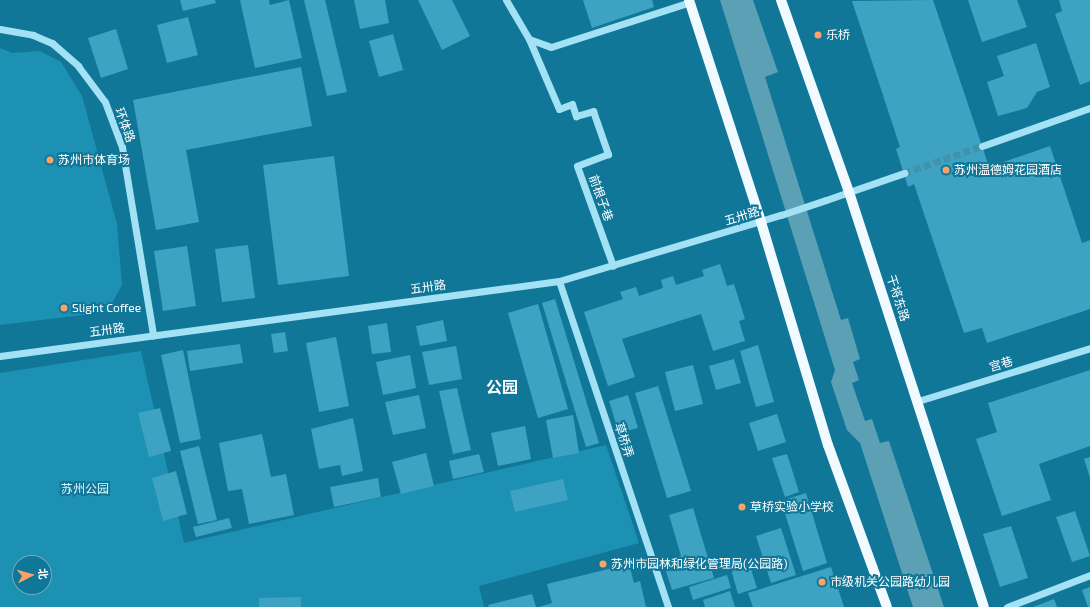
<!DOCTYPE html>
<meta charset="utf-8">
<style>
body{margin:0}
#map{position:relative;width:1090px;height:607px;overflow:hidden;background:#179;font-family:"Exo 2","Noto Sans SC",sans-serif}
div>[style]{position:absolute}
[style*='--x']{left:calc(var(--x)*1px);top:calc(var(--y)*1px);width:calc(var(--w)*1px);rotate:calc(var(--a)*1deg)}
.green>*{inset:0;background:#1d91b4}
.water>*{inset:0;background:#5ca0b6}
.building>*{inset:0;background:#3ea3c2}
.minor-tunnel>*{height:7px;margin-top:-3.5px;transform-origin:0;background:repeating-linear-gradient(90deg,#4192ad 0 7px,transparent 0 10.5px)}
.minor>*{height:7px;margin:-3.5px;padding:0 3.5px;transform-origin:3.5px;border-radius:3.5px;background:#a3e1f4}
.major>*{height:10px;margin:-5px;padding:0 5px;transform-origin:5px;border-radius:5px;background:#f0faff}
.minor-bridge>*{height:7px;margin:-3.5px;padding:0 3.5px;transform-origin:3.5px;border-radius:3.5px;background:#a3e1f4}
.dots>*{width:11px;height:11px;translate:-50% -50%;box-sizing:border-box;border:2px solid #179;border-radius:50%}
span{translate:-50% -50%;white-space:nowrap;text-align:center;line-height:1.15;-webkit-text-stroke:4px #179;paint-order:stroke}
.poi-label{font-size:12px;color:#fff}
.left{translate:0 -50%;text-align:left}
.street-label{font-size:12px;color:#fff}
.park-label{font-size:12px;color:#dbf6fe}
.district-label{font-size:16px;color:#fff;font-weight:700}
.north{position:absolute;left:12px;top:555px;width:40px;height:40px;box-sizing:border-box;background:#179;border:1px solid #70adc2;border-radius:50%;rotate:84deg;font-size:11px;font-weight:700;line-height:16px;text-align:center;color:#fff}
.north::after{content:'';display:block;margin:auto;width:14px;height:18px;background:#ffa266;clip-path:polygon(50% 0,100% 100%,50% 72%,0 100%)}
</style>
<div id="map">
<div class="green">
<div style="clip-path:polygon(0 48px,12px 53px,40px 51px,61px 62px,82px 96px,117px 224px,122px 285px,107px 312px,0 325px)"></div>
<div style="clip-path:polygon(evenodd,141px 351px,184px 543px,606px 445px,639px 543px,479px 586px,484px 607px,0 607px,0 373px,141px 351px,20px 563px,44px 563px,44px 587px,20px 587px,20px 563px)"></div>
</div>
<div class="water">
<div style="clip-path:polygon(720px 0,753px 0,778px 72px,765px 77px,841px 320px,848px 318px,860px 359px,853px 362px,859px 380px,852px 383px,865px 421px,872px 419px,880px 443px,889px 441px,944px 607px,913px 607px,860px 443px,847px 430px,831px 382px,835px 370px)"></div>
</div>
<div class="building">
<div style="clip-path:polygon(180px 0,215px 0,216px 3px,183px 11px)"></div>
<div style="clip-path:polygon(240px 0,269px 0,270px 5px,289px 0,302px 58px,255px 68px)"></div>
<div style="clip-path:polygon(304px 0,325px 0,347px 92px,327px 96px)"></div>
<div style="clip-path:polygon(354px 0,385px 0,389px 23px,360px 29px)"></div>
<div style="clip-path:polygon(418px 0,452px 0,470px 36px,442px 50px)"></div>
<div style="clip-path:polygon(583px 0,652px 0,654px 7px,592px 28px)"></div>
<div style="clip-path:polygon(933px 0,989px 167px,1050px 146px,1082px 243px,1090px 240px,1090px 309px,987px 343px,982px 328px,964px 333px,914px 184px,908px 187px,896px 149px,900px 147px,852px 1px)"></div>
<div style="clip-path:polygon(968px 0,1017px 0,1027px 27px,982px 42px)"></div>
<div style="clip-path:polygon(1059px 0,1090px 0,1090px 81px,1080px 85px,1055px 14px,1062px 11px)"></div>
<div style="clip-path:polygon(188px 17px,198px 55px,167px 63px,157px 25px)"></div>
<div style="clip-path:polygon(116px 29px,128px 69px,101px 78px,88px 38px)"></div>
<div style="clip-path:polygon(393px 34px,403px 70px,379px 77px,369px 41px)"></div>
<div style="clip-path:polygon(1036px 43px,1050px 87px,1037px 92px,1027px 108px,998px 116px,987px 82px,1004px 76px,997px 56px)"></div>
<div style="clip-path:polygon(301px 67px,312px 126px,186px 150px,199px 222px,156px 230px,133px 100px)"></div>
<div style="clip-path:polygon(334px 156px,349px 276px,278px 285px,263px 165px)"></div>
<div style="clip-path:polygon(248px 245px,255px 298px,222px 302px,215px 249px)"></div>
<div style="clip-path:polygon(187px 246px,196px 306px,163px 311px,154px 251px)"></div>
<div style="clip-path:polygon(720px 264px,727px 286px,734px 284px,745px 319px,739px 321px,745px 341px,713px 351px,701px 314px,622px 339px,635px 377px,608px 386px,584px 312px,623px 299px,620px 292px,636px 287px,639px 296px,663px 288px,661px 280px,673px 276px,676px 285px,704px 276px,702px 270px)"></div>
<div style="clip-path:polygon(555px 299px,599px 443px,586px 447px,542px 303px)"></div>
<div style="clip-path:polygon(538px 304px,568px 409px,538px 418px,508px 313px)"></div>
<div style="clip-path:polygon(443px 320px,447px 341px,420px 346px,416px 326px)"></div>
<div style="clip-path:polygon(387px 323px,391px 352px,372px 354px,368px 326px)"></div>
<div style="clip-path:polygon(285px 332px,288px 351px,274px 353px,271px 334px)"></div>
<div style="clip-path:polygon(336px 337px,349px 406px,319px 412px,306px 343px)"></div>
<div style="clip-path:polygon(240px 344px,243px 363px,190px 371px,187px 351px)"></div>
<div style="clip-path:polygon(758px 345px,774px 402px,756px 407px,740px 351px)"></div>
<div style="clip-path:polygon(456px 346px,462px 379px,429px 385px,422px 352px)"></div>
<div style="clip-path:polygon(183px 350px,201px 439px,180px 443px,161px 355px)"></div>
<div style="clip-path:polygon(410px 355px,416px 388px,383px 395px,376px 362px)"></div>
<div style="clip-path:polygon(734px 359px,741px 383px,716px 390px,709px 366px)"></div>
<div style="clip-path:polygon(693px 365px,703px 404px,675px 411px,665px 372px)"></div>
<div style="clip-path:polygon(1090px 370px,1090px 446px,1039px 464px,1051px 500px,1002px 516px,976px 439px,997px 432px,988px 403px)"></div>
<div style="clip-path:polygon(658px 386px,691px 491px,667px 498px,635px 393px)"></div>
<div style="clip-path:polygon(457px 388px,471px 450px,453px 454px,439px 391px)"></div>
<div style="clip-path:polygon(419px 395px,426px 428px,393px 435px,385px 402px)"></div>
<div style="clip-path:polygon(628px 395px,638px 428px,619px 433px,609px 401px)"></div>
<div style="clip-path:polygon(160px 408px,171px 451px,149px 457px,138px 413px)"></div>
<div style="clip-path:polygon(777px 414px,786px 442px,758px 451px,749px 423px)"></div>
<div style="clip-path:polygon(573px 415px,579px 453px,553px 458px,546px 420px)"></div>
<div style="clip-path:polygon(353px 418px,363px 471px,342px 476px,340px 465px,319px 469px,311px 429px)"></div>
<div style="clip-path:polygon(525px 426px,531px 459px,498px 466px,491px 433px)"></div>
<div style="clip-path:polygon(262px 434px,271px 477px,286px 474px,294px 515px,249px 524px,242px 489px,228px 491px,219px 443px)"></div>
<div style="clip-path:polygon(199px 446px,217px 520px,198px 524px,180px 451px)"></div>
<div style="clip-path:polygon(426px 453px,434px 486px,401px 494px,392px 462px)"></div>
<div style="clip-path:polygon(479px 454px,484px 472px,453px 479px,449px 461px)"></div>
<div style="clip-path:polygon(787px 454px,799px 492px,785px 497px,772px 458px)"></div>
<div style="clip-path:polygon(1090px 457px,1090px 478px,1084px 459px)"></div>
<div style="clip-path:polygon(176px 471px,187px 514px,163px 521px,152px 478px)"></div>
<div style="clip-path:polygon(378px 478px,381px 497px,334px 507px,330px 487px)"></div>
<div style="clip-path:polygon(563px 479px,568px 500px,515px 512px,510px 491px)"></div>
<div style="clip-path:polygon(806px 493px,827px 563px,803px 571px,781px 501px)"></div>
<div style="clip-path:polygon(693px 508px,714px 578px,672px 590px,663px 562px,681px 556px,669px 515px)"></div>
<div style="clip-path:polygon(1075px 511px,1090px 556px,1072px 562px,1056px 517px)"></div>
<div style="clip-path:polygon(229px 518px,232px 528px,196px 537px,193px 527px)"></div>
<div style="clip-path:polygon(1011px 526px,1028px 578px,1000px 587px,983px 534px)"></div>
<div style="clip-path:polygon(781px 528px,796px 575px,771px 583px,756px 536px)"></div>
<div style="clip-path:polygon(748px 560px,757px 588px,738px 594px,730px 566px)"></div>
<div style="clip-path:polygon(629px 564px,634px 583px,640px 581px,646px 607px,539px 607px,552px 603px,547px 584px)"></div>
<div style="clip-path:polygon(831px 567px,844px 607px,753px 607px,748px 593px)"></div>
<div style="clip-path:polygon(727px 575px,731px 588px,693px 600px,689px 587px)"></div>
<div style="clip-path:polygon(1090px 587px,1090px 607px,1088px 607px,1082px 590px)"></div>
<div style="clip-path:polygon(730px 591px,735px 607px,705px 607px,703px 600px)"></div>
<div style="clip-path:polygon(532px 594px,536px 607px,489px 607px,488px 605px)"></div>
<div style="clip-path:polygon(301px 597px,301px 607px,259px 607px,259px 598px)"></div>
<div style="clip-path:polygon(1054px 599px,1057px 607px,1033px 607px)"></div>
</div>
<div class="minor-tunnel">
<div style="--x:904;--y:173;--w:83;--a:-19.1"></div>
</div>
<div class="minor">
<div style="--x:506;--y:0;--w:45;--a:59.5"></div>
<div style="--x:529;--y:39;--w:23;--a:20"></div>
<div style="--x:551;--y:47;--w:146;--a:-17.9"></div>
<div style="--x:0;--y:29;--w:34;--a:10"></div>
<div style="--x:33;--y:35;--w:21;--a:23"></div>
<div style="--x:52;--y:43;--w:35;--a:41"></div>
<div style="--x:78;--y:66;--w:45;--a:53.1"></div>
<div style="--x:105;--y:102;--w:48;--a:69.3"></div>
<div style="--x:122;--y:147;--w:191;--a:80.6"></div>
<div style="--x:529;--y:39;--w:76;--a:66.8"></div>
<div style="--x:559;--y:109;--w:14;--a:-21"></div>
<div style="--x:572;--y:104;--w:13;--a:72"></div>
<div style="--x:576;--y:116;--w:18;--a:-16"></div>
<div style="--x:593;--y:111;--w:46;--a:70.8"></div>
<div style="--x:608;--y:154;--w:33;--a:159"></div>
<div style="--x:577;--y:166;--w:106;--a:70.2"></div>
<div style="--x:982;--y:146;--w:114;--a:-19.4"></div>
<div style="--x:826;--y:200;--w:83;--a:-19.1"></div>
<div style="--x:559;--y:281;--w:344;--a:71.5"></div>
<div style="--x:0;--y:356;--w:564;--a:-7.64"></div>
<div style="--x:559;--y:281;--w:232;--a:-16.6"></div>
<div style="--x:918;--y:401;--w:180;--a:-17.1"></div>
<div style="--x:1007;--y:607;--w:89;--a:-21.1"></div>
</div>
<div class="major">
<div style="--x:689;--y:0;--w:233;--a:72"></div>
<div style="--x:761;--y:222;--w:233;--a:73.3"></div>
<div style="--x:828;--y:445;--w:172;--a:70"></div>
<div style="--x:781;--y:0;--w:204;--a:70.5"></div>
<div style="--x:849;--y:192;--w:436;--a:72"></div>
</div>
<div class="minor-bridge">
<div style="--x:781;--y:215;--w:47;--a:-18.4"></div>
</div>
<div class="dots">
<div style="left:818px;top:35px;background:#ffa266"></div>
<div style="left:50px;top:160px;background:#ffa266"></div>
<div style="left:946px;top:170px;background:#ffa266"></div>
<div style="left:64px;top:308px;background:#ffa266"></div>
<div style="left:742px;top:507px;background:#ffa266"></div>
<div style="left:603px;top:564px;background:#ffa266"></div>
<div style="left:822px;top:582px;background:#ffa266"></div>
</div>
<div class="poi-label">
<span class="left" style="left:826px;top:35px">乐桥</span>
<span class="left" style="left:58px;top:160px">苏州市体育场</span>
<span class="left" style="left:954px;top:170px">苏州温德姆花园酒店</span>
<span class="left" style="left:72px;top:308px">Slight Coffee</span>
<span class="left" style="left:750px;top:507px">草桥实验小学校</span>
<span class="left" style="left:611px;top:564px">苏州市园林和绿化管理局(公园路)</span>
<span class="left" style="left:830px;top:582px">市级机关公园路幼儿园</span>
</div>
<div class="street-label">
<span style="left:125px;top:125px;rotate:70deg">环体路</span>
<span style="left:601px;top:198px;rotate:70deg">前根子巷</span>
<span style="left:742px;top:216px;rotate:-17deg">五卅路</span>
<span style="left:428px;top:287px;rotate:-8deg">五卅路</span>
<span style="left:898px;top:298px;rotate:72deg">干将东路</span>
<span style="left:107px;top:330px;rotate:-8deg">五卅路</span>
<span style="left:1001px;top:364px;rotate:-17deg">宫巷</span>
<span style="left:624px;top:440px;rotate:72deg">草桥弄</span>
</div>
<div class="park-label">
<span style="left:85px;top:489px">苏州公园</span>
</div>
<div class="district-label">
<span style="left:502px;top:387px">公园</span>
</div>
<div class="north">北</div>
</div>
